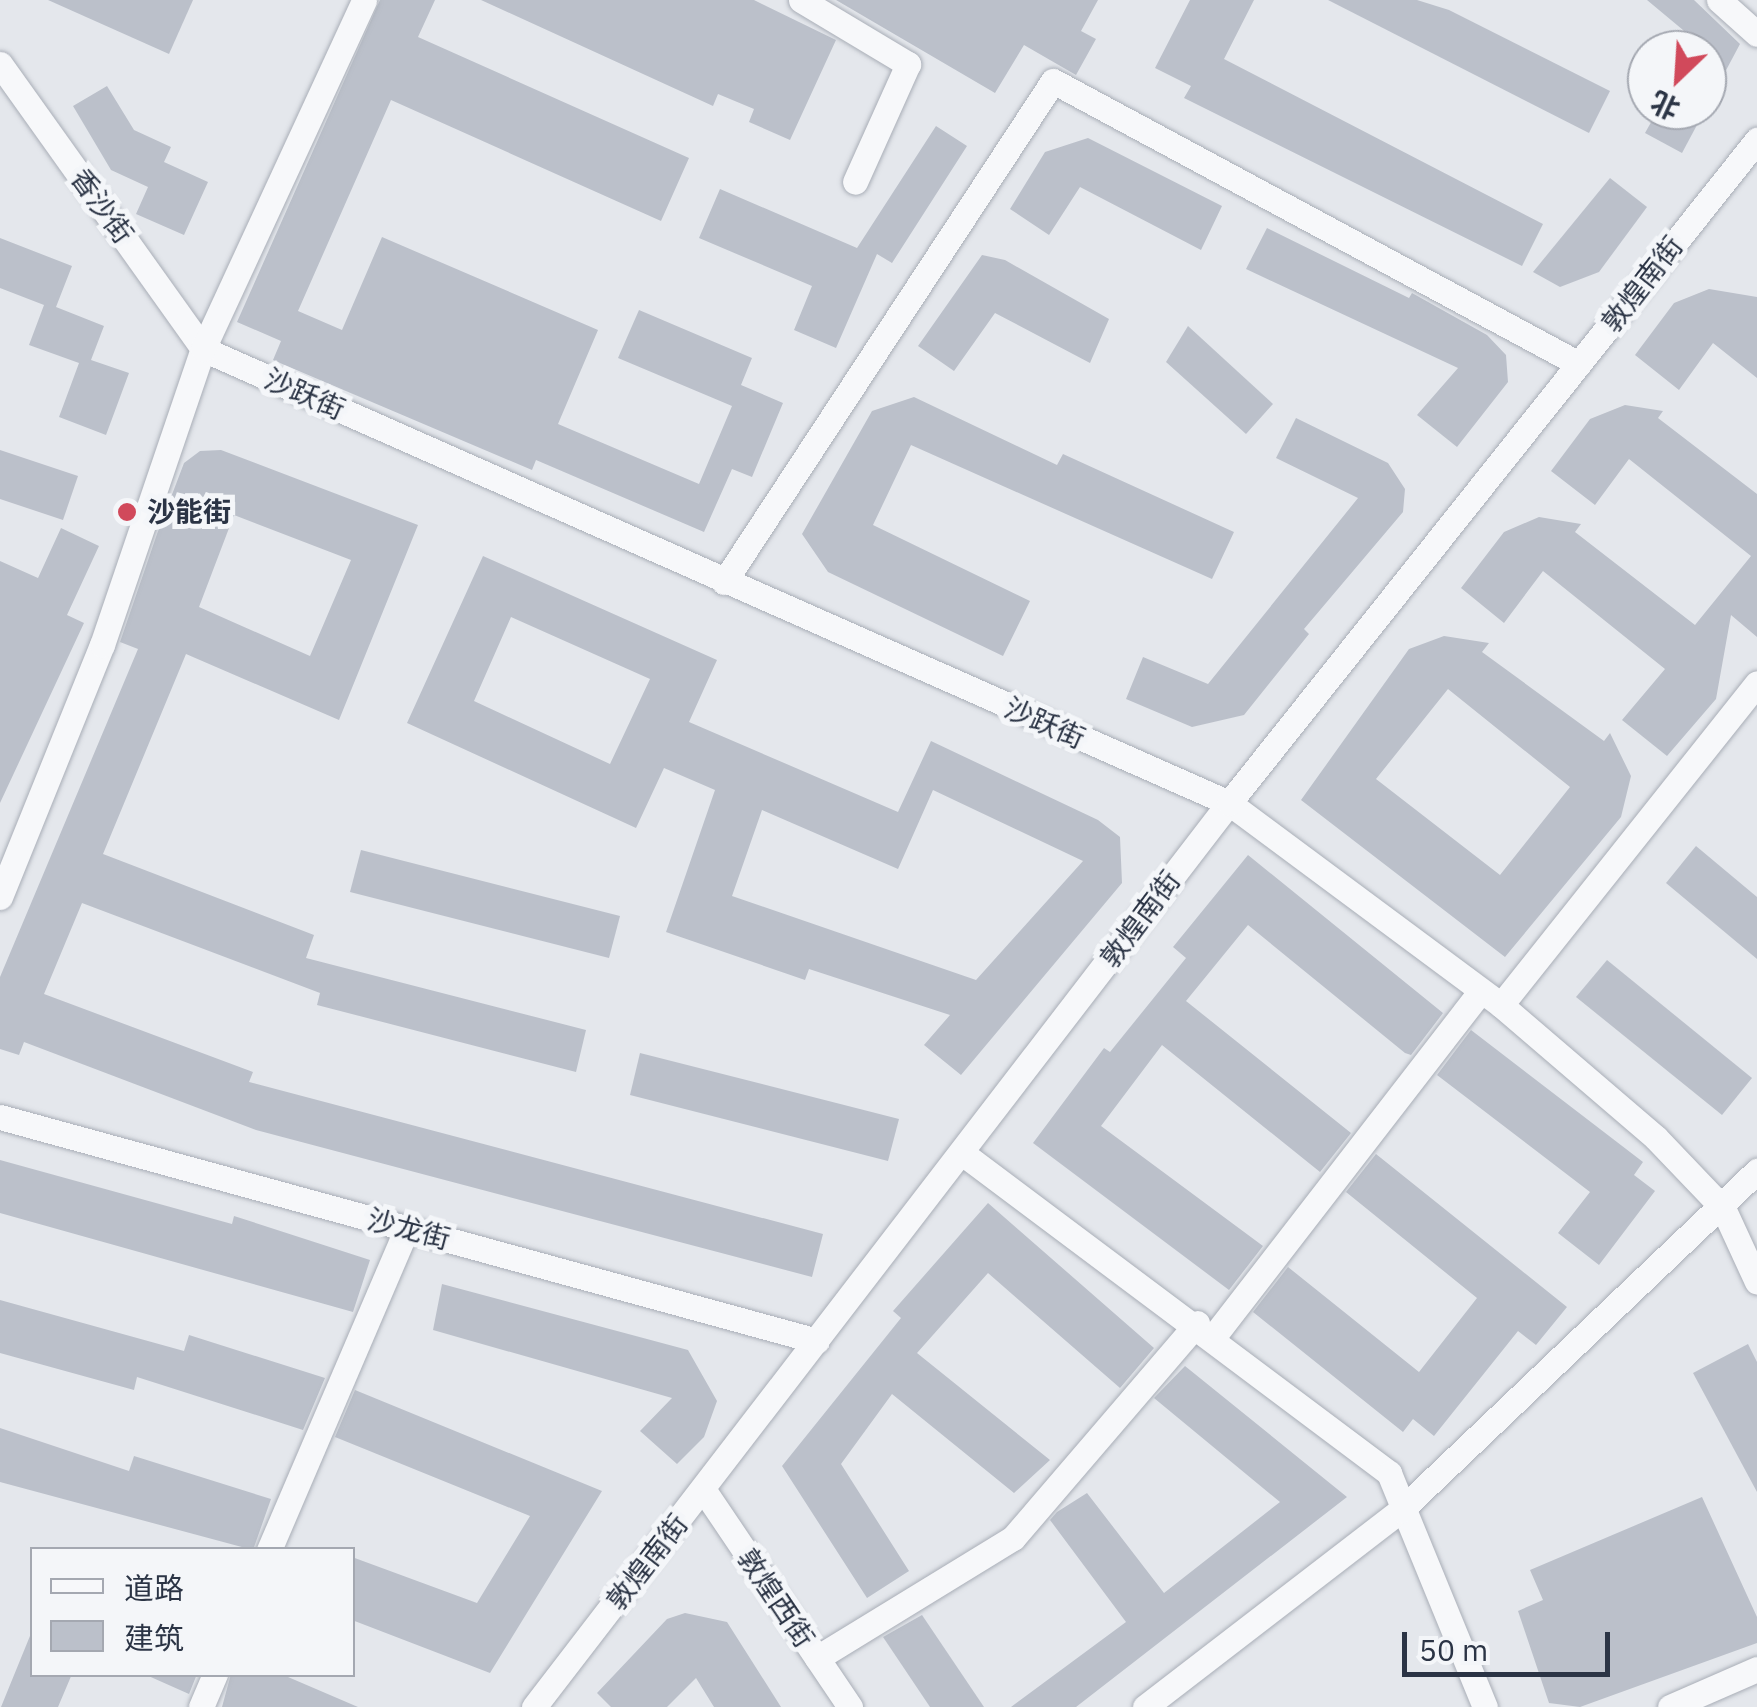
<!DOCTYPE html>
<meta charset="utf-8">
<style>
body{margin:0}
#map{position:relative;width:1757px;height:1707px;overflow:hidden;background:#e4e7ec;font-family:"IBM Plex Sans","Noto Sans SC",sans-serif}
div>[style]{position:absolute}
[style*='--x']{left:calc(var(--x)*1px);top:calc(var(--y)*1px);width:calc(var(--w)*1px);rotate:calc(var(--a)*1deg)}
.building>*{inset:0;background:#bbc0ca}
.roads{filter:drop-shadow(0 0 2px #a9aeb7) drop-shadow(0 0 2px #a9aeb7)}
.street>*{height:25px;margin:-12.5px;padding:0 12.5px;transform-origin:12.5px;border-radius:12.5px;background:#f7f8fa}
.dots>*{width:28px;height:28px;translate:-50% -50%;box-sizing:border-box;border:5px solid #f4f6f9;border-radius:50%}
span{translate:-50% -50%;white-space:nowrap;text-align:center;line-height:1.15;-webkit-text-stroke:10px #f4f6f9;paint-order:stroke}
.street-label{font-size:28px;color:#2b3445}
.poi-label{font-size:28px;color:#2b3445;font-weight:700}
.left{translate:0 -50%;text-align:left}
.legend{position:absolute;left:30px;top:1547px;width:325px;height:130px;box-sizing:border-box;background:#f4f6f9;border:2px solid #a4a8b1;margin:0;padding:12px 18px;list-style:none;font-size:30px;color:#2b3445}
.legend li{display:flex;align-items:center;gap:20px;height:50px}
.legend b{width:50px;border:2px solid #a4a8b1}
.north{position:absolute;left:1627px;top:30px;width:100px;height:100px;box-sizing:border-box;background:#f4f6f9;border:2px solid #a4a8b1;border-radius:50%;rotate:205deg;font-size:28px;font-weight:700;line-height:40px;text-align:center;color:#2b3445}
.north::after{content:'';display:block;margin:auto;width:35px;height:45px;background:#d1495b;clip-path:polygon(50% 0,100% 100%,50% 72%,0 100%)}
.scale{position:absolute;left:1402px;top:1632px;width:208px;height:45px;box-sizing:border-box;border:5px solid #2b3445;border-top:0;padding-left:12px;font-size:30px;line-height:35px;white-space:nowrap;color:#2b3445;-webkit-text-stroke:8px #f4f6f9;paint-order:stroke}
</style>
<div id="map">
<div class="building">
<div style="clip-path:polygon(48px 0,193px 0,169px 54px)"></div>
<div style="clip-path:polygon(380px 0,435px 0,418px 37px,689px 158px,661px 221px,391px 100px,298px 311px,342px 330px,382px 237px,598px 330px,558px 424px,699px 484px,732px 406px,618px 358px,639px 310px,752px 358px,741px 385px,783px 403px,752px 477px,732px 469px,704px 532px,536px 460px,532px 470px,273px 360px,281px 341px,237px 322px)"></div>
<div style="clip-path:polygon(481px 0,754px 0,836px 40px,790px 140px,749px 122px,754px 109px,718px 94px,713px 106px)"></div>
<div style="clip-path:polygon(836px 0,1098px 0,1081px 31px,1096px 39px,1076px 75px,1024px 45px,995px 93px)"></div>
<div style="clip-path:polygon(1190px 0,1254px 0,1224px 59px,1543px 224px,1522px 266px,1184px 98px,1191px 86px,1155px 68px)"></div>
<div style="clip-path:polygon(1328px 0,1417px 0,1449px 10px,1610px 91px,1589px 133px)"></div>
<div style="clip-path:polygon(1647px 0,1694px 0,1740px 44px,1707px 106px,1707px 50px)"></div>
<div style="clip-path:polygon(107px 86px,134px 130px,171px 147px,164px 162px,208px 182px,184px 235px,136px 214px,148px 187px,111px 170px,73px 106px)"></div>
<div style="clip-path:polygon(1658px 110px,1705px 110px,1682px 153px,1645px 133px)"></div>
<div style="clip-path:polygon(936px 126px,967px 146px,892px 263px,877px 254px,836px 348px,794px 330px,812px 286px,699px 238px,720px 189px,857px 248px)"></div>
<div style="clip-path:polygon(1088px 138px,1222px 206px,1201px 250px,1080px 187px,1049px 235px,1010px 209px,1045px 152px)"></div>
<div style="clip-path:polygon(1610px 178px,1647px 207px,1599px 272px,1560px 287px,1533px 272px)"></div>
<div style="clip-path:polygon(1267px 228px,1409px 298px,1412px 293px,1487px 335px,1506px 355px,1508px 382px,1457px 447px,1417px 415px,1458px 368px,1246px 269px)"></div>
<div style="clip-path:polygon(0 238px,72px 266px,56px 307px,104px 326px,91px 360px,129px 373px,106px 435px,59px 417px,79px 363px,29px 345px,44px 305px,0 288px)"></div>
<div style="clip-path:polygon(982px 255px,1005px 260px,1109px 319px,1090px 363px,995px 313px,954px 371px,918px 346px)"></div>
<div style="clip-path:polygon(1709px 289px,1757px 297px,1757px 378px,1713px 343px,1679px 390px,1635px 355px,1674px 303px)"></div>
<div style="clip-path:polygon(1188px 326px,1273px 404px,1246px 434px,1166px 362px)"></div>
<div style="clip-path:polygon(914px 397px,1057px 465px,1063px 454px,1234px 532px,1212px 579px,911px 445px,873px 525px,1030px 601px,1003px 656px,828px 572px,802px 534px,872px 411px)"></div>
<div style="clip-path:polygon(1625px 405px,1663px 411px,1658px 418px,1757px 494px,1757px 637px,1731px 615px,1716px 699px,1667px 756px,1622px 720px,1665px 669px,1543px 571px,1504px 623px,1461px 588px,1504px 532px,1539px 517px,1581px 524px,1575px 532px,1695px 625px,1751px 556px,1629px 459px,1595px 505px,1551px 471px,1590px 419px)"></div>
<div style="clip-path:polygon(1296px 418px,1388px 463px,1405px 489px,1403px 512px,1304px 629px,1309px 634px,1244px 715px,1192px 727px,1126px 699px,1143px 657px,1208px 684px,1358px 498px,1276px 458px)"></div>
<div style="clip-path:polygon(0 450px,78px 476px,63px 520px,0 499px)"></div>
<div style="clip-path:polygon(evenodd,221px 450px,418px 525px,339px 720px,186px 654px,103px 854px,314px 935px,306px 958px,586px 1030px,576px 1072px,317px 1005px,320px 993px,82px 903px,44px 994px,253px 1072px,249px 1082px,823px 1234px,812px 1277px,256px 1130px,24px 1042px,19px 1055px,0 1049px,0 977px,138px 649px,120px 642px,157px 534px,184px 463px,200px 451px,221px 450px,234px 515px,351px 560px,310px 656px,199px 607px,234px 515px)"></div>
<div style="clip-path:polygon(61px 528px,99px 546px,67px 615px,84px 623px,0 803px,0 561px,38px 578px)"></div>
<div style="clip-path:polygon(evenodd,483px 556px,717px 660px,689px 722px,898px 812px,931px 741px,1098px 820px,1120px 837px,1122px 883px,961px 1075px,924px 1045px,950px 1015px,809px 969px,805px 980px,666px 932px,715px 790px,664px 768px,636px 828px,407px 723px,483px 556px,511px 617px,650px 679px,610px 764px,474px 701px,511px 617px,483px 556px,933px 790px,1083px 861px,976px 980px,732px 896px,762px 810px,898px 869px,933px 790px)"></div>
<div style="clip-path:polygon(evenodd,1444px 636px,1489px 643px,1482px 652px,1604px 741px,1610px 733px,1631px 776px,1621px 817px,1505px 957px,1301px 800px,1409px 649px,1444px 636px,1448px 689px,1570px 787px,1500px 875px,1376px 779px,1448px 689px)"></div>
<div style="clip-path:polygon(1696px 846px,1757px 897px,1757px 959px,1666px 883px)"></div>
<div style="clip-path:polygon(361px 850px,620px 916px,609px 958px,350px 892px)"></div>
<div style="clip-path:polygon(1248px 855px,1443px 1013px,1411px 1055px,1405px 1053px,1248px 925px,1186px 1001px,1351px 1133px,1320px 1172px,1162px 1045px,1101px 1126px,1263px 1246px,1229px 1290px,1033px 1143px,1104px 1048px,1110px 1052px,1186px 958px,1173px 947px)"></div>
<div style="clip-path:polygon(1607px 960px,1752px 1078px,1722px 1115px,1576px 997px)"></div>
<div style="clip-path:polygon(1471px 1030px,1643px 1162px,1634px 1175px,1655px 1191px,1599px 1265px,1558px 1233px,1590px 1192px,1437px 1075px)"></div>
<div style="clip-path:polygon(640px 1053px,899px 1119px,888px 1161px,630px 1095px)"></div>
<div style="clip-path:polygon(1376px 1154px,1567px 1307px,1536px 1345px,1518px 1331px,1434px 1436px,1413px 1419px,1403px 1432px,1253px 1312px,1288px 1267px,1419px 1372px,1477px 1298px,1346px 1192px)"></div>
<div style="clip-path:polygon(0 1160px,232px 1224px,234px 1216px,370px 1260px,353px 1312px,0 1213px)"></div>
<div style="clip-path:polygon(988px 1203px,1154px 1348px,1120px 1388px,988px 1273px,917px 1353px,1050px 1460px,1014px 1493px,892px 1394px,841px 1464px,909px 1571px,867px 1598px,782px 1466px,901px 1318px,893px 1311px)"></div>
<div style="clip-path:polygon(442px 1284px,688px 1350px,717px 1401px,704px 1437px,677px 1464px,640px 1431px,672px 1398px,433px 1330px)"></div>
<div style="clip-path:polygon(0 1300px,184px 1351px,189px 1335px,325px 1378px,303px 1430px,137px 1377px,134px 1390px,0 1353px)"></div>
<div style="clip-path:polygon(1748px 1344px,1757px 1362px,1757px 1492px,1693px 1373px)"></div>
<div style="clip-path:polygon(1185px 1366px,1347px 1497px,1076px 1707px,1011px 1707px,1126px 1622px,1050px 1520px,1057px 1512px,1087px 1493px,1164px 1593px,1280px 1502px,1154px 1398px)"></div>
<div style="clip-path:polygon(355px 1390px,602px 1491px,490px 1673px,352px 1620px,352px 1557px,477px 1603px,530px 1516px,335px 1437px)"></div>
<div style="clip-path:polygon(0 1428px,129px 1471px,134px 1456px,271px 1499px,253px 1550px,0 1482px)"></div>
<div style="clip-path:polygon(1702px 1497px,1757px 1617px,1757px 1643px,1580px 1707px,1549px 1703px,1518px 1611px,1543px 1600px,1530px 1570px)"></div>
<div style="clip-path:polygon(685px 1613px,727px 1622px,781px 1707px,714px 1707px,696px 1678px,667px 1707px,611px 1707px,597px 1693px,667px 1619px)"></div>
<div style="clip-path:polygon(922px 1615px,984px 1707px,930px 1707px,883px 1637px)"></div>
<div style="clip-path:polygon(32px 1631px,32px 1674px,72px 1674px,58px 1707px,1px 1707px)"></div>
<div style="clip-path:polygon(144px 1674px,197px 1674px,189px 1694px)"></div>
<div style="clip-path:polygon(231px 1674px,281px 1674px,358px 1707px,222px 1707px)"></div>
</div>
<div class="roads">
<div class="street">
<div style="--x:801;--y:0;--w:125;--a:30.9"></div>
<div style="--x:908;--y:64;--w:129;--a:114.2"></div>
<div style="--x:1719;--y:0;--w:51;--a:41.8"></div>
<div style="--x:0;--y:64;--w:350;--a:54.5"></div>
<div style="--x:203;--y:349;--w:1122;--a:23.87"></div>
<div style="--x:1229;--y:803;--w:339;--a:36.6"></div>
<div style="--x:1501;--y:1005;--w:204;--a:40.6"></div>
<div style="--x:1656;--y:1138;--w:97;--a:46.3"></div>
<div style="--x:1723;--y:1208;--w:81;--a:65.3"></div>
<div style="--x:724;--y:582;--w:599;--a:-56.71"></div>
<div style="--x:1053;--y:81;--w:597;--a:28.28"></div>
<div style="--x:0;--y:897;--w:272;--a:-68"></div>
<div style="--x:102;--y:645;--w:313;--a:-71.2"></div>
<div style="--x:203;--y:349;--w:384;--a:-65.2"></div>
<div style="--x:1501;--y:1005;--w:411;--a:-51.5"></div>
<div style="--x:0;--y:1117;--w:847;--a:15.33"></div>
<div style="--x:962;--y:1153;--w:534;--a:36.85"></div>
<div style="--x:1389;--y:1473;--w:253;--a:67.7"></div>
<div style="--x:1214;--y:1336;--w:436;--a:-52.3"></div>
<div style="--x:703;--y:1489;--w:263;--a:56"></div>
<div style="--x:269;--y:1550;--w:350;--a:-66.8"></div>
<div style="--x:817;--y:1658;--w:230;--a:-31.5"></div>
<div style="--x:1013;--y:1538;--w:283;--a:-49.4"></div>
<div style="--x:201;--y:1707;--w:36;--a:-67"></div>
<div style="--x:534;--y:1707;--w:1140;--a:-52.45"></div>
<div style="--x:1229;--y:803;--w:848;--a:-51.47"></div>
<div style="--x:1145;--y:1707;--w:323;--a:-37.6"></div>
<div style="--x:1401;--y:1510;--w:492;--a:-43.6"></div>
<div style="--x:1670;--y:1707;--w:95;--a:-23.6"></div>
</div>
</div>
<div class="dots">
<div style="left:127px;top:512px;background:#d1495b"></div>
</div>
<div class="street-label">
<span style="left:102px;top:206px;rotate:54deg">香沙街</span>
<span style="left:1642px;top:284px;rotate:-52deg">敦煌南街</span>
<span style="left:305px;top:394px;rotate:24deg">沙跃街</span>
<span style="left:1045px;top:723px;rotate:24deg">沙跃街</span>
<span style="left:1140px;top:919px;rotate:-53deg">敦煌南街</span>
<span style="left:409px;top:1229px;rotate:15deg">沙龙街</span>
<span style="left:647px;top:1562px;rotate:-52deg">敦煌南街</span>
<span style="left:776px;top:1598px;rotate:56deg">敦煌西街</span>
</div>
<div class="poi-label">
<span class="left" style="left:147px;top:512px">沙能街</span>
</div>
<ul class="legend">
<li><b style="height:12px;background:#f7f8fa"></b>道路</li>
<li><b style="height:28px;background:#bbc0ca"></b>建筑</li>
</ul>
<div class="north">北</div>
<div class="scale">50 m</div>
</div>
